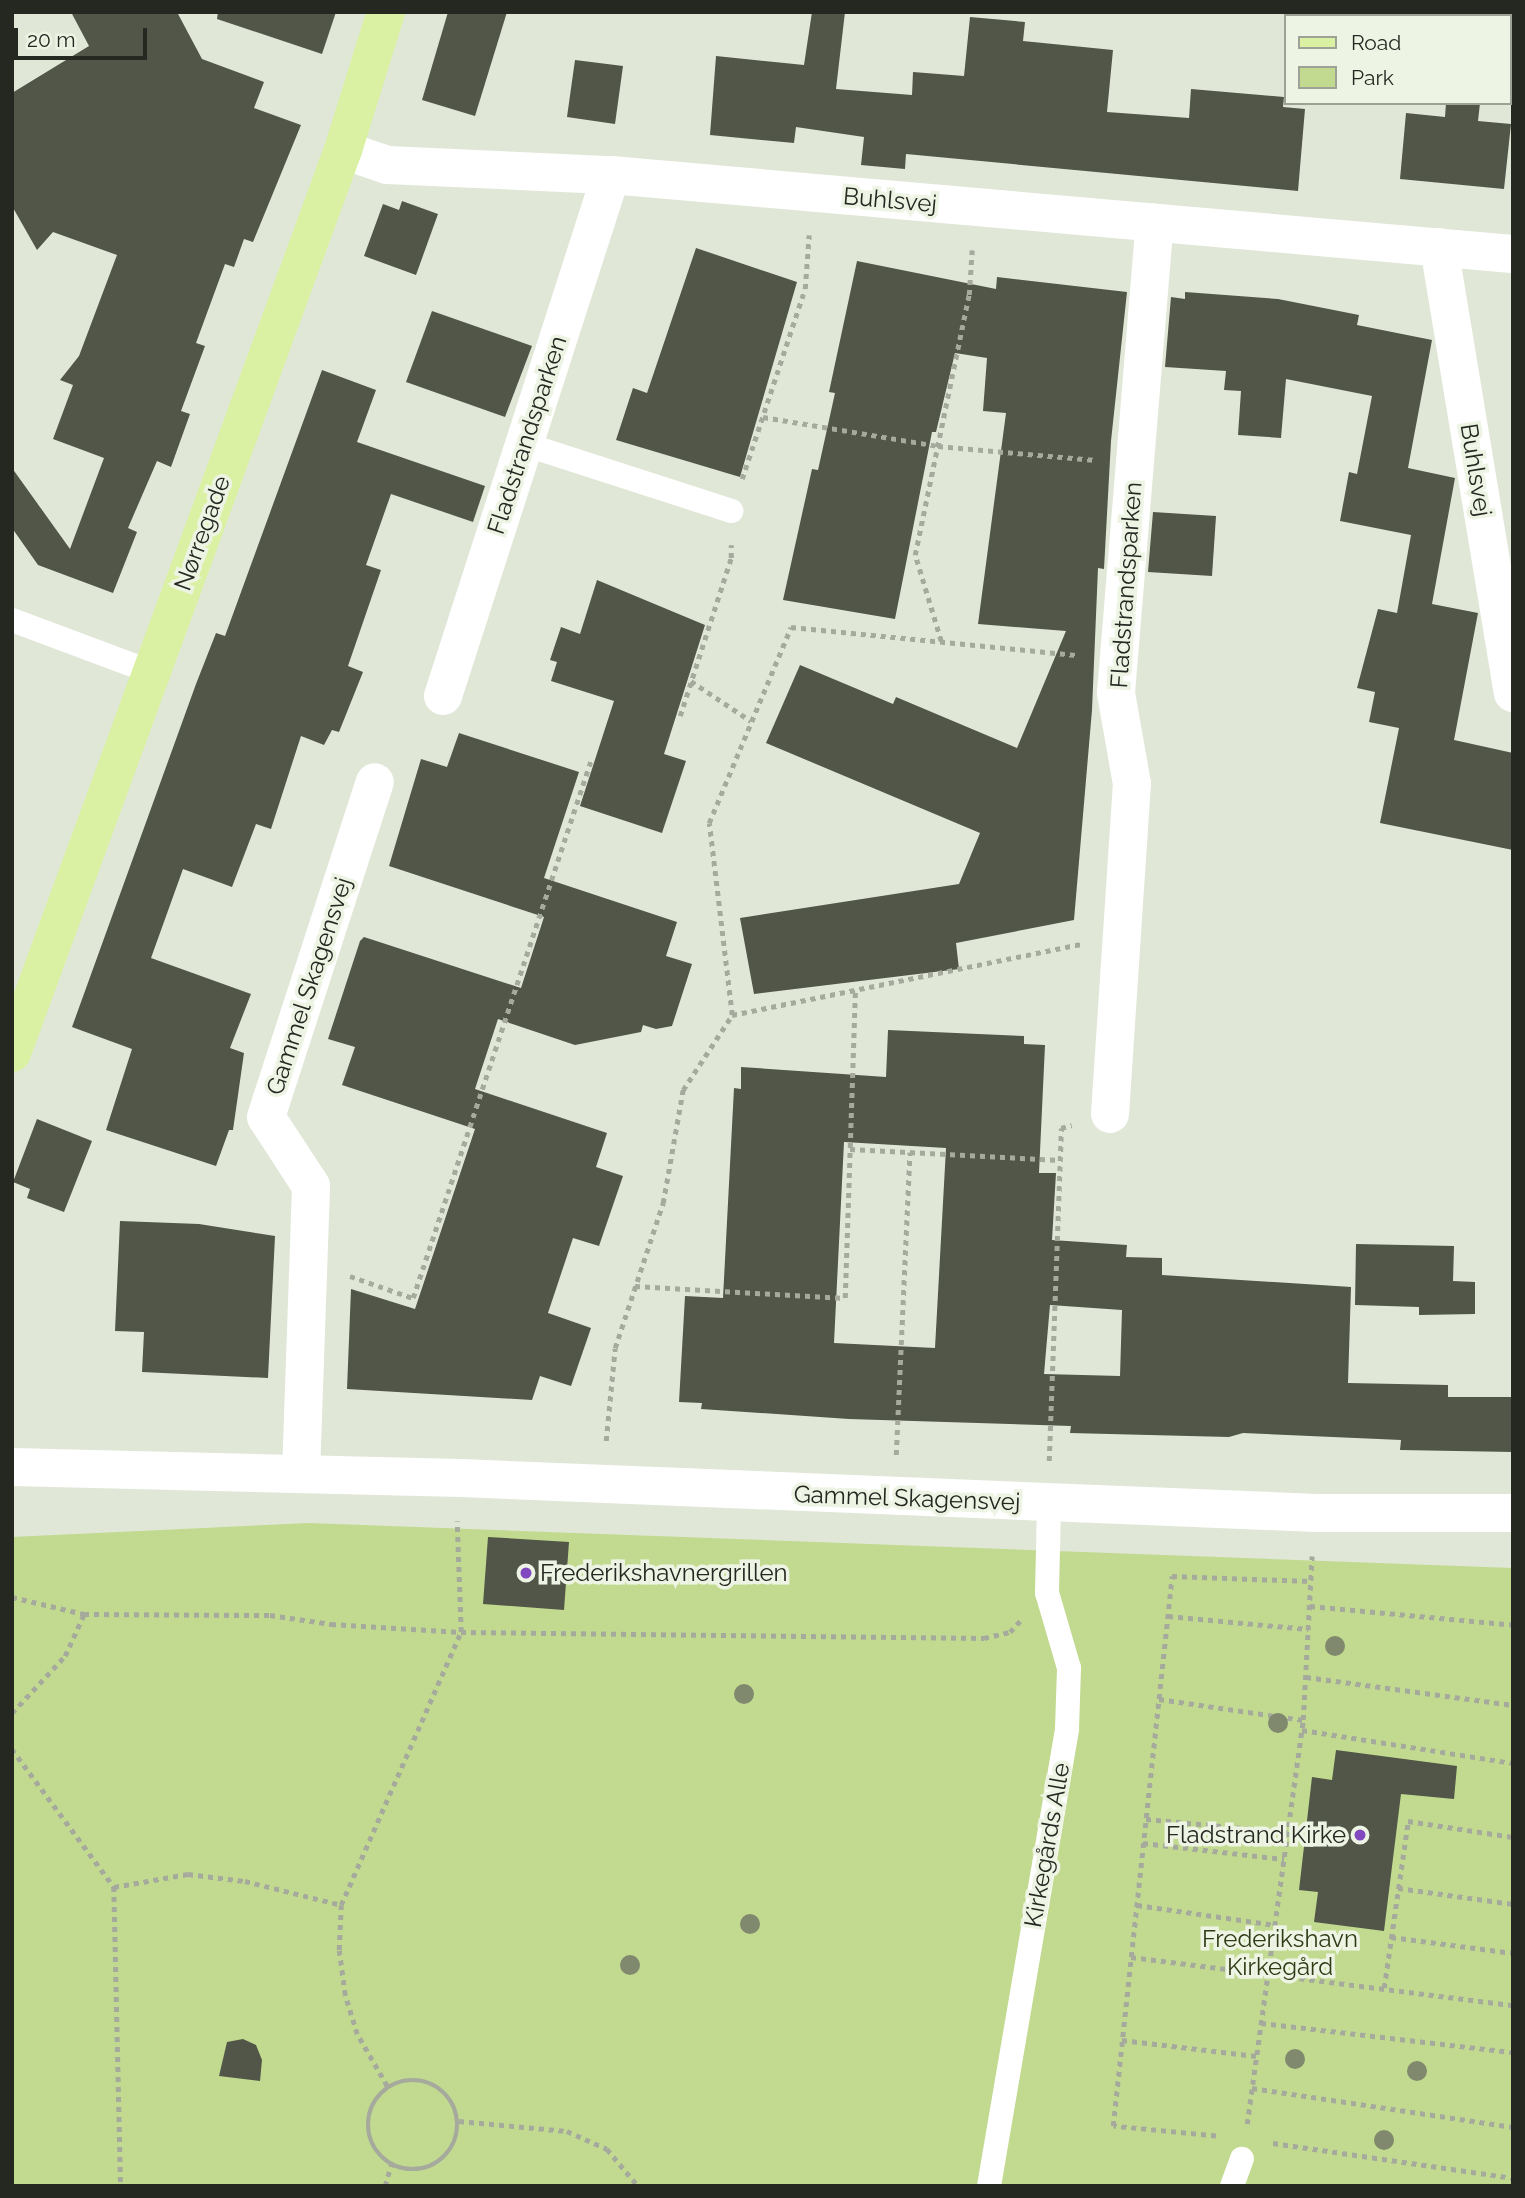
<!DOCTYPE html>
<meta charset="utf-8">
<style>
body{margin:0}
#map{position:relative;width:1525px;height:2198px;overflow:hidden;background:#e1e7d7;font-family:Raleway,sans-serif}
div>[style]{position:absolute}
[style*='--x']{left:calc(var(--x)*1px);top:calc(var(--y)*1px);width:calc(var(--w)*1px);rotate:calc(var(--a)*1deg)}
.green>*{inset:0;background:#c2da90}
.building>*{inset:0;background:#515648}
.path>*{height:4.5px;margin-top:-2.25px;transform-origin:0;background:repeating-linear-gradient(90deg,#a5aa9d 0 5px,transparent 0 10px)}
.path>.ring{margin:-2.25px;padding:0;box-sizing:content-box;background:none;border:4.5px solid #a5aa9d;border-radius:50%}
.service>*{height:24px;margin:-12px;padding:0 12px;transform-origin:12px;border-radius:12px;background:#fff}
.minor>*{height:38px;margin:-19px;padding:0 19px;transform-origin:19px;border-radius:19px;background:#fff}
.tertiary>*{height:38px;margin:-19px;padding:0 19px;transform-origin:19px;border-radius:19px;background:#fff}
.primary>*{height:38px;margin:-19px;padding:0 19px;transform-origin:19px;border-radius:19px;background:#daf1a3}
.trees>*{width:20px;height:20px;margin:-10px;border-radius:50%;background:#80886d}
.dots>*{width:19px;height:19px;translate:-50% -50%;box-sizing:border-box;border:4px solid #eef4e4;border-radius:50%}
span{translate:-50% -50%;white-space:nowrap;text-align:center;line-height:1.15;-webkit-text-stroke:7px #eef4e4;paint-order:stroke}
.street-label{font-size:24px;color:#252721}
.poi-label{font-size:24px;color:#252721}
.left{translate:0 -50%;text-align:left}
.right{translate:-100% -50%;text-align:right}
.park-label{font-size:24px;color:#303b16}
.frame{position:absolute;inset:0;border:14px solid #252721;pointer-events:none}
.legend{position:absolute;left:1284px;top:14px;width:228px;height:91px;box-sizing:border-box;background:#eef4e4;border:2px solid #9ea296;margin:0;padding:9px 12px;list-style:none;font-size:21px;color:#252721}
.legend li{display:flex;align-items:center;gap:14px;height:35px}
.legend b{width:35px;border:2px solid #9ea296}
.scale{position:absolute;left:14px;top:28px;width:133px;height:32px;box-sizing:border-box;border:4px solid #252721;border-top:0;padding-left:9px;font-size:21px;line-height:24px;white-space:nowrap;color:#252721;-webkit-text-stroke:5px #eef4e4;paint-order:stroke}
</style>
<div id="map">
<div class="green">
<div style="clip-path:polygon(309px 1523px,1513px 1568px,1513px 2186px,12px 2186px,12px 1537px)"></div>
</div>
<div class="building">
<div style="clip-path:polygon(71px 12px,177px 12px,202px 59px,264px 82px,254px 108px,301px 125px,253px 242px,244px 239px,234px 267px,225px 264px,196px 343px,205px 346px,181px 411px,190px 414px,171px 467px,157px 461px,128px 528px,137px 532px,113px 593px,38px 565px,12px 528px,12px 468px,70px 549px,104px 458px,53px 439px,73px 385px,60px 380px,79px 356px,117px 255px,53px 232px,37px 250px,12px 206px,12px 93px,89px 46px)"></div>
<div style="clip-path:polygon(218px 12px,336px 12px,322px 54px,217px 19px)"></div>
<div style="clip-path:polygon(448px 12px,507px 12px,475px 116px,422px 100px)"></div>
<div style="clip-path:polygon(812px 12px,845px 12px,836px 89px,912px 95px,913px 72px,964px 76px,970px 17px,1025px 22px,1023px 41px,1113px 50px,1107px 112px,1189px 118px,1191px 89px,1284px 97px,1283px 107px,1305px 109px,1298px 191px,906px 154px,905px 169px,861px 165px,864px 137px,796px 127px,794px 143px,710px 135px,716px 56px,804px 65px)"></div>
<div style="clip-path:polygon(575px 60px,623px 66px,615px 124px,567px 117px)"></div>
<div style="clip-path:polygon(1446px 103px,1480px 103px,1478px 121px,1511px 124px,1504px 189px,1400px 179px,1406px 113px,1445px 117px)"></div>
<div style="clip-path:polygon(402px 201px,438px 214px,416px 275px,364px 256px,383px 204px,399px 210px)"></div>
<div style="clip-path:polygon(696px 248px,797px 282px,740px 477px,616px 440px,633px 388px,647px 393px)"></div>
<div style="clip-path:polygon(857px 261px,996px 289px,997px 277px,1127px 292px,1111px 441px,1104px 569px,1098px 568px,1092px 710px,1074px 920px,956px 943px,959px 969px,754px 994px,740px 918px,959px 884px,980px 833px,766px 743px,800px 665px,893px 704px,896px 697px,1017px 748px,1066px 631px,978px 624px,1006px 413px,983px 411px,987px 358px,955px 353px,936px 432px,932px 432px,895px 619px,783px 600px,812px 469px,818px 470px,835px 393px,829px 392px)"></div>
<div style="clip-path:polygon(1185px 292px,1278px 299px,1359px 315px,1357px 325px,1432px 340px,1408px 468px,1455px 478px,1432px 604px,1478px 613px,1454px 740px,1513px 753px,1513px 850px,1380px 823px,1399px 728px,1369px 722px,1375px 692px,1357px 688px,1378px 609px,1397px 613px,1411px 535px,1340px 521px,1349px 472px,1357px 474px,1372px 396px,1286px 379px,1281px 438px,1238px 435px,1241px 391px,1224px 390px,1226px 371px,1165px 367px,1171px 297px,1185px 299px)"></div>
<div style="clip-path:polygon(432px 311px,532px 346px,505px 417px,406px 382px)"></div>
<div style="clip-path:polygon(322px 370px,376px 390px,357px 442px,485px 486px,473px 522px,391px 494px,366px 565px,381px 570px,348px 666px,363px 672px,339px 732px,332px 730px,324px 745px,301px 736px,271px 829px,256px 824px,232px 887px,183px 869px,151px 958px,251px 994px,230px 1048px,244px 1053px,233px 1130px,229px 1130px,216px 1166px,106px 1130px,132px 1049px,72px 1027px,196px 684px,216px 633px,225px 636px)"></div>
<div style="clip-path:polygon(1153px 512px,1216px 516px,1212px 576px,1148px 572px)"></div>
<div style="clip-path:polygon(597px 580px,705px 625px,664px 754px,686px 761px,662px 833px,580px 806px,614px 701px,551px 681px,557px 662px,550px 660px,561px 627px,580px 634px)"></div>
<div style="clip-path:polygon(459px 733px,579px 772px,544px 878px,677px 922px,666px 956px,692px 964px,672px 1026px,656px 1029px,643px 1025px,641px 1032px,575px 1045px,498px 1019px,475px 1089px,607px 1133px,596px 1167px,623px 1176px,599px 1246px,573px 1238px,548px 1313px,591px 1328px,571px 1386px,540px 1376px,532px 1400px,347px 1389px,351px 1289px,415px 1309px,475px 1129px,342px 1085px,355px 1047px,328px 1039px,360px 941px,364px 937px,521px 988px,544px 917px,389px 866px,421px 759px,447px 767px)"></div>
<div style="clip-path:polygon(evenodd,888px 1030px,1024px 1036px,1024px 1044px,1045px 1045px,1039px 1173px,1056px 1173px,1052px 1240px,1127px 1245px,1126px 1257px,1162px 1258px,1162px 1275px,1351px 1287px,1348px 1383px,1448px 1385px,1448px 1397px,1513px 1397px,1513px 1452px,1400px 1450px,1401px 1440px,1243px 1433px,1229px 1437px,1070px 1433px,1071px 1426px,849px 1419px,701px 1409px,702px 1403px,679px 1402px,685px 1296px,723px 1298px,734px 1088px,741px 1089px,741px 1067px,886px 1077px,888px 1030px,844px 1142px,946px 1148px,935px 1348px,834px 1343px,844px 1142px,888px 1030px,1050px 1305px,1122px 1310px,1120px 1376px,1044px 1374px,1050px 1305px)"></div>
<div style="clip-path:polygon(37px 1119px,92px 1141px,64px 1212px,27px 1198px,30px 1189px,13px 1182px)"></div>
<div style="clip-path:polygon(120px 1221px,199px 1224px,275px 1236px,268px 1378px,142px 1372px,144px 1332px,115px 1331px)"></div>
<div style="clip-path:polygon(1356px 1244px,1454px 1246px,1453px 1281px,1475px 1282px,1475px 1314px,1419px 1315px,1419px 1307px,1355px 1305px)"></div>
<div style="clip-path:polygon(488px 1537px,569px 1542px,564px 1610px,483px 1604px)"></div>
<div style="clip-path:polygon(1336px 1750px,1457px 1766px,1454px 1799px,1401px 1794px,1384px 1931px,1314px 1922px,1318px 1892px,1299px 1890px,1312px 1777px,1332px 1780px)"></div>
<div style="clip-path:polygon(243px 2039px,256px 2045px,262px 2060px,260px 2081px,219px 2076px,227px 2042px)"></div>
</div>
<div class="path">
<div style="--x:763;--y:417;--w:177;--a:9.4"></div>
<div style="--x:938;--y:446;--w:158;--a:5.1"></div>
<div style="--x:742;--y:479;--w:200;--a:-71.7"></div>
<div style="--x:805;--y:289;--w:54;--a:-85.8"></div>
<div style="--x:941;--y:641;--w:90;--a:-106.8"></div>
<div style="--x:915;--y:555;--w:266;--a:-78.3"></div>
<div style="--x:969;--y:295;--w:45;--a:-86.2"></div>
<div style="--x:691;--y:681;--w:72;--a:33.7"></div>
<div style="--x:680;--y:716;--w:166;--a:-72.1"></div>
<div style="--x:731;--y:558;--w:13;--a:-90"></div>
<div style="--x:732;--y:1015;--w:356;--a:-11.5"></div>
<div style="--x:850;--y:1149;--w:210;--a:3"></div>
<div style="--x:350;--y:1276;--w:67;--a:19.2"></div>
<div style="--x:413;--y:1298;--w:567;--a:-71.69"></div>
<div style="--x:635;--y:1286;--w:210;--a:3.3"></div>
<div style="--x:845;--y:1298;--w:308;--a:-88.1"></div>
<div style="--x:606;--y:1441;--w:93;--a:-84.5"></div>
<div style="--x:615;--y:1348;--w:153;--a:-71.7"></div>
<div style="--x:663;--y:1203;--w:115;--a:-80"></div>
<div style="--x:683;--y:1090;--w:90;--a:-56.8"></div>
<div style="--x:732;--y:1015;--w:193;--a:-96.8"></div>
<div style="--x:709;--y:823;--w:212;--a:-67.3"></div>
<div style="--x:791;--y:627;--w:286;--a:5.6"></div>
<div style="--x:896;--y:1455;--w:303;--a:-87.4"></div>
<div style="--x:1049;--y:1461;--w:333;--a:-87.9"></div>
<div style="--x:1061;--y:1128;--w:11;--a:-15"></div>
<div style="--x:12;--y:1597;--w:74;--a:13.3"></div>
<div style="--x:84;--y:1614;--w:186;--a:0.3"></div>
<div style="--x:270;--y:1615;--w:62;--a:8.4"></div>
<div style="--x:331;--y:1624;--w:130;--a:3.5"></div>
<div style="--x:461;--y:1632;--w:523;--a:0.66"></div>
<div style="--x:984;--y:1638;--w:27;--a:-13"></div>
<div style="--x:1010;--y:1632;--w:15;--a:-48"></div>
<div style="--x:1310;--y:1606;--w:204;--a:5.3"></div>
<div style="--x:1168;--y:1616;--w:141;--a:5.3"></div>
<div style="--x:1306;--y:1677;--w:209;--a:7.7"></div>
<div style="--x:1159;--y:1699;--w:146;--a:8.3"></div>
<div style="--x:12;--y:1713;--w:78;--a:-47.1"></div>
<div style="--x:65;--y:1656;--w:46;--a:-65.7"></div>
<div style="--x:1302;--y:1730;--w:214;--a:8.9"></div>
<div style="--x:12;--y:1749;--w:172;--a:53.5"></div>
<div style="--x:114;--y:1887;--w:299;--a:88.7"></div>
<div style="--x:1146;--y:1819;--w:142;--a:5.3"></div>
<div style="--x:1143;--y:1843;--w:142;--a:6.5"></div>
<div style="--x:114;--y:1887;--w:75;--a:-10"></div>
<div style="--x:188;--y:1874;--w:57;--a:7"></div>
<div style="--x:245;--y:1881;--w:99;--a:14"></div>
<div style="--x:1398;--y:1888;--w:116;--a:7.9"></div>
<div style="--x:1137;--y:1905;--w:139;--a:8.2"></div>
<div style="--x:1391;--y:1937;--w:123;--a:7.5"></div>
<div style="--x:1131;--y:1957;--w:385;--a:7.2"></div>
<div style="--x:1384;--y:1988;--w:169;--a:-81.8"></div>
<div style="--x:1408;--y:1821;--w:106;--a:8.7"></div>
<div style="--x:1261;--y:2023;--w:254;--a:6.6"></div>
<div style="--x:1122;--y:2040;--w:135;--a:6.8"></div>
<div class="ring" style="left:368px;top:2080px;width:85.5px;height:85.5px"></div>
<div style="--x:387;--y:2086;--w:60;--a:-120"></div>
<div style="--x:357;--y:2034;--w:41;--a:-107.1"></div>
<div style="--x:345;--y:1995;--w:45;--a:-97.6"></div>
<div style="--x:339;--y:1950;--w:45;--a:-87.5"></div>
<div style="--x:341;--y:1905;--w:298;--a:-66.3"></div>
<div style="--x:461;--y:1632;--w:111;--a:-92.1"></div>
<div style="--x:1252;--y:2088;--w:264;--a:8.5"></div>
<div style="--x:459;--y:2121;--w:108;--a:5.3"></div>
<div style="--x:567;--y:2131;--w:44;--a:24.2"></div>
<div style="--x:607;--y:2149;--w:48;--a:50"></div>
<div style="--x:1247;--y:2124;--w:408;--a:-82.1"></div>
<div style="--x:1303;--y:1720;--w:164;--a:-86.9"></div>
<div style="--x:1216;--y:2136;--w:103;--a:-174.5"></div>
<div style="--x:1113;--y:2126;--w:553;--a:-83.88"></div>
<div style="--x:1172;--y:1576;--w:139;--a:2.1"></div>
<div style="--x:1273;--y:2143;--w:243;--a:8.3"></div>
<div style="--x:385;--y:2186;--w:22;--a:-74"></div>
</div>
<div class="service">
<div style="--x:524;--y:444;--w:218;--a:17.9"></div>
<div style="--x:12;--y:620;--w:148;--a:20.5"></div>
<div style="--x:989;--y:2186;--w:464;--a:-80.3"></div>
<div style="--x:1067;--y:1729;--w:61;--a:-88.1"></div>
<div style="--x:1069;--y:1668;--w:78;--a:-106.3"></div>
<div style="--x:1047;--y:1593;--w:89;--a:-88.7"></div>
<div style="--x:1232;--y:2186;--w:29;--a:-70"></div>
</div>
<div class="minor">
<div style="--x:343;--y:150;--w:46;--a:18.8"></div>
<div style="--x:387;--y:165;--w:224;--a:2.6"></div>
<div style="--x:611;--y:175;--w:905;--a:5.01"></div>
<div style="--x:1439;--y:247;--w:452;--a:80.6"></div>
<div style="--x:443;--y:696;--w:547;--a:-72.13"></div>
<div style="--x:1110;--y:1114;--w:331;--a:-86.2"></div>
<div style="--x:1132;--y:784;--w:92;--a:-100"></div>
<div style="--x:1116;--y:693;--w:472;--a:-85.3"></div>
<div style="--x:301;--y:1474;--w:288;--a:-88"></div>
<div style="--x:311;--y:1186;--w:82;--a:-123.1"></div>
<div style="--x:266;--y:1117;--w:352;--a:-72"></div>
</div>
<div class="tertiary">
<div style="--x:12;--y:1467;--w:449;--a:1.4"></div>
<div style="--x:461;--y:1478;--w:856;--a:2.34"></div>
<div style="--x:1316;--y:1513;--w:197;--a:0"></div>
</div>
<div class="primary">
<div style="--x:12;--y:1053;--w:962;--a:-69.87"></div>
<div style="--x:343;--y:150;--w:145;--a:-72.7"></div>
</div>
<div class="trees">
<div style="left:1335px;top:1646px"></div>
<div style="left:744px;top:1694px"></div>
<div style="left:1278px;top:1723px"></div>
<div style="left:750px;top:1924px"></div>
<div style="left:630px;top:1965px"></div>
<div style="left:1295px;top:2059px"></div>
<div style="left:1417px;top:2071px"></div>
<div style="left:1384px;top:2140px"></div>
</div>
<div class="dots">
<div style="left:526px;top:1573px;background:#8248bf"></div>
<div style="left:1360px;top:1835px;background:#8248bf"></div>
</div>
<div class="street-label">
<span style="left:890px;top:200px;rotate:5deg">Buhlsvej</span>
<span style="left:527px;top:435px;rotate:-72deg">Fladstrandsparken</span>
<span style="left:1476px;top:470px;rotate:81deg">Buhlsvej</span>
<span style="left:202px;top:533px;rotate:-70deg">Nørregade</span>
<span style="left:1126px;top:585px;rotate:-86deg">Fladstrandsparken</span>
<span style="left:309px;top:986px;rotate:-72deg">Gammel Skagensvej</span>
<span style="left:907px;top:1498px;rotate:2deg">Gammel Skagensvej</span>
<span style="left:1047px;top:1845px;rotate:-80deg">Kirkegårds Alle</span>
</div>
<div class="poi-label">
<span class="left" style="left:540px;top:1573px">Frederikshavnergrillen</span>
<span class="right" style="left:1346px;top:1835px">Fladstrand Kirke</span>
</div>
<div class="park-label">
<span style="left:1280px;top:1953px">Frederikshavn<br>Kirkegård</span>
</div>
<div class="frame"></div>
<ul class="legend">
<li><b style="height:9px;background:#daf1a3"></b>Road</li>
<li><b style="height:19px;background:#c2da90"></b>Park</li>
</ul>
<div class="scale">20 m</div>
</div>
